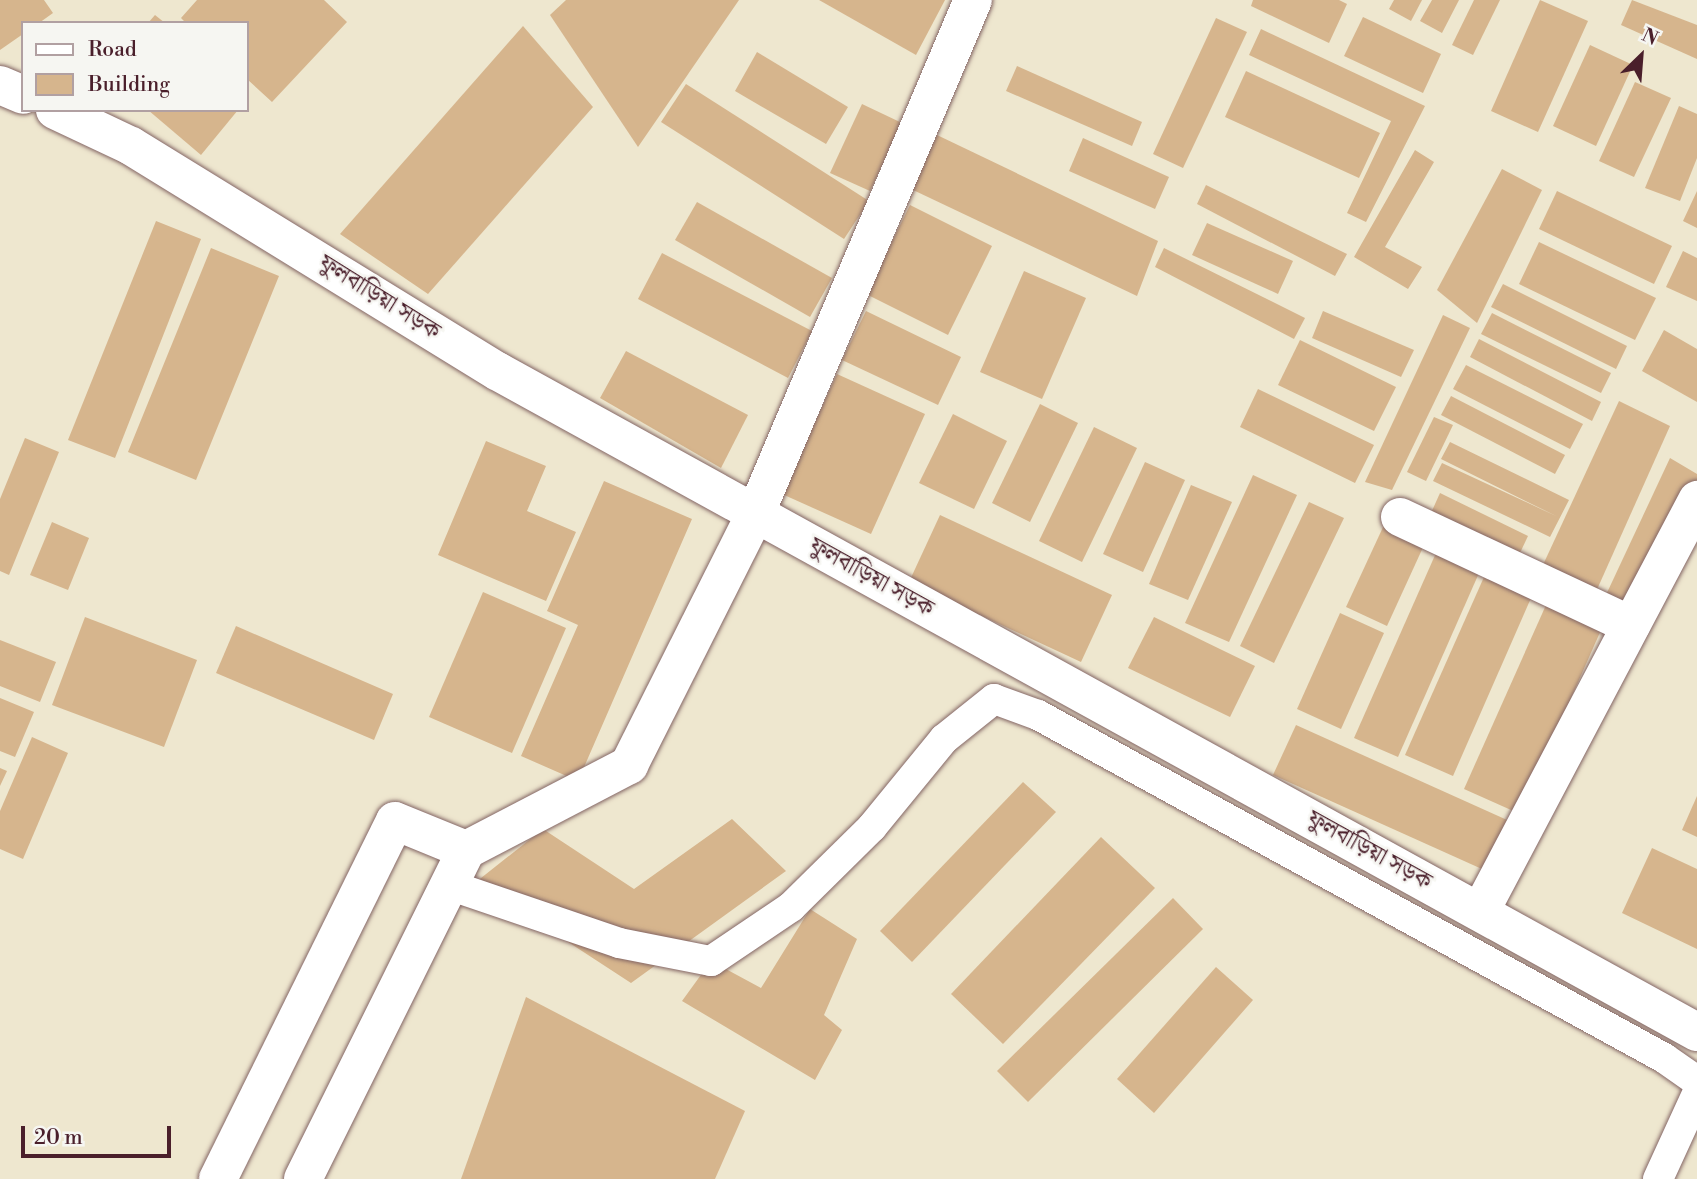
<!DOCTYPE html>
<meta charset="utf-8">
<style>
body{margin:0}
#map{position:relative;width:1697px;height:1179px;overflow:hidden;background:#eee7cf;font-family:"Libre Bodoni","Noto Serif Bengali",serif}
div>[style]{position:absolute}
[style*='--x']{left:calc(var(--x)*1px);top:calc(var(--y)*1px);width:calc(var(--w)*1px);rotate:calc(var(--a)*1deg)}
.building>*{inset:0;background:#d6b58d}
.roads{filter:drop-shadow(0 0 2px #836564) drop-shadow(0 0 2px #836564)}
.service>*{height:30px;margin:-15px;padding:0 15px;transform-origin:15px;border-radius:15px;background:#fff}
.minor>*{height:38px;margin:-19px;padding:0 19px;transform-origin:19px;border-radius:19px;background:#fff}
span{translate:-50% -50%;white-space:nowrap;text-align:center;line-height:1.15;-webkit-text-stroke:5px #f6f6f2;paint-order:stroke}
.street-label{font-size:24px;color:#4a1f2b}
.legend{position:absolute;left:21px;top:21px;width:228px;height:91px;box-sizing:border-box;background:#f6f6f2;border:2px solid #b1a0a2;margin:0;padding:9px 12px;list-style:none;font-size:21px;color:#4a1f2b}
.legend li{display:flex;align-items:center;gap:14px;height:35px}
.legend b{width:35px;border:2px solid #b1a0a2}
.north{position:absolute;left:1606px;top:21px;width:70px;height:70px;-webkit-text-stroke:5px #f6f6f2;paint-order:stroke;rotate:25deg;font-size:19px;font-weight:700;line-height:28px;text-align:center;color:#4a1f2b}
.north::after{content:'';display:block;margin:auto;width:24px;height:32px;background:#4a1f2b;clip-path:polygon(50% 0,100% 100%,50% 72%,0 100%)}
.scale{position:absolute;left:21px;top:1126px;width:150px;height:32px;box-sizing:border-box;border:4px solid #4a1f2b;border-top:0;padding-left:9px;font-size:21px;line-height:24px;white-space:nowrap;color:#4a1f2b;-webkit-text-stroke:5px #f6f6f2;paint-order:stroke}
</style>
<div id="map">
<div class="building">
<div style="clip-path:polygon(0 0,44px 0,53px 13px,39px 23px,23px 23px,23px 34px,0 50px)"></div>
<div style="clip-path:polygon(197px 0,324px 0,347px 22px,272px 102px,247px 79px,247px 23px,186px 23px,181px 18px)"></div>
<div style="clip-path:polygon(566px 0,739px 0,638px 147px,550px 15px)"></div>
<div style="clip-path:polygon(819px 0,945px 0,916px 55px)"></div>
<div style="clip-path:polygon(1253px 0,1339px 0,1347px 4px,1329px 43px,1251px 6px)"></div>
<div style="clip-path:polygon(1394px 0,1422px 0,1411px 21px,1389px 9px)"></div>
<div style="clip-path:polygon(1432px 0,1459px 0,1442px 33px,1420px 21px)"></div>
<div style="clip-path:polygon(1474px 0,1500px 0,1473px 55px,1452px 45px)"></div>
<div style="clip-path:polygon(1540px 0,1588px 21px,1538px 132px,1491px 111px)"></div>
<div style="clip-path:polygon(1632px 0,1697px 25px,1697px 59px,1621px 25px)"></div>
<div style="clip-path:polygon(155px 15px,165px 23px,148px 23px)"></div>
<div style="clip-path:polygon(1363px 17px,1441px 54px,1423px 93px,1344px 56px)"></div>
<div style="clip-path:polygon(1216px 18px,1247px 32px,1183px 168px,1153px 154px)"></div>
<div style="clip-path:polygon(523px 26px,593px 107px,428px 294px,340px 234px)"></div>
<div style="clip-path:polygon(1261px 29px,1425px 106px,1366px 222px,1347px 213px,1391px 121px,1249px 55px)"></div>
<div style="clip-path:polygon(1590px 45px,1633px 65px,1596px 146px,1553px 126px)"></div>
<div style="clip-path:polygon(757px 52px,848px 107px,826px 144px,735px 91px)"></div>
<div style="clip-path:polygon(1017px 66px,1142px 122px,1132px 146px,1006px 91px)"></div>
<div style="clip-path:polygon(1246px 71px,1380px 133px,1359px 178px,1225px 117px)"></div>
<div style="clip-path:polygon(1635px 82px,1671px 98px,1634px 177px,1599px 161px)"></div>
<div style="clip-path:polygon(686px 84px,869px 201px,844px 239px,661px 122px)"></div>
<div style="clip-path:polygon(862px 104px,902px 123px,870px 191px,830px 173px)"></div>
<div style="clip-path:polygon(1679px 106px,1697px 114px,1697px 158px,1680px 201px,1645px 188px)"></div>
<div style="clip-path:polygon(148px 110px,238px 110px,201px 155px)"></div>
<div style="clip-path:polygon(937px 135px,1158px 241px,1137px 296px,911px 189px)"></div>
<div style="clip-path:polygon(1083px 138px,1169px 177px,1155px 209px,1069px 171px)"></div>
<div style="clip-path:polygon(1415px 150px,1434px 162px,1385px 247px,1422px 267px,1408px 289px,1354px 257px)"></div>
<div style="clip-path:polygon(1502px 169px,1542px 190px,1477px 323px,1437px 290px)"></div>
<div style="clip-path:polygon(1206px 185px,1347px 254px,1335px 276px,1197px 204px)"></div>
<div style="clip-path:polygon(1557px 191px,1672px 246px,1654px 284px,1539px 229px)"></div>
<div style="clip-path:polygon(1697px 191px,1697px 228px,1683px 221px)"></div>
<div style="clip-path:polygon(697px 202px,832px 278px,810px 317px,675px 240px)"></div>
<div style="clip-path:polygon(910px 205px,992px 246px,948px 335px,866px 294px)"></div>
<div style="clip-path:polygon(156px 221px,201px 239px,115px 458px,68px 440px)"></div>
<div style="clip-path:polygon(1207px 223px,1293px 261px,1278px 294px,1192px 255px)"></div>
<div style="clip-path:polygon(1539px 242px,1656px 298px,1635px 340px,1519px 284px)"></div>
<div style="clip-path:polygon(211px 248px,279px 276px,196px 480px,128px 452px)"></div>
<div style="clip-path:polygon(1164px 248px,1305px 318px,1294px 339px,1155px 267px)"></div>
<div style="clip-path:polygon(1683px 251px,1697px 258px,1697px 301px,1666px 287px)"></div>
<div style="clip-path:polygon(662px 253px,812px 331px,788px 378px,638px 299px)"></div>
<div style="clip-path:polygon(1024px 271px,1086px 298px,1042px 399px,980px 372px)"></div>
<div style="clip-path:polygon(1503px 284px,1627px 346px,1616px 369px,1491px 307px)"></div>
<div style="clip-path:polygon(866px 311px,961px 357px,938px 405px,842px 360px)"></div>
<div style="clip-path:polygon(1323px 311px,1414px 350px,1401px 377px,1312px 338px)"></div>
<div style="clip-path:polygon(1492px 313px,1611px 373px,1601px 393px,1481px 334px)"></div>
<div style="clip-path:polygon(1443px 315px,1470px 328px,1392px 490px,1365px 482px)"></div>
<div style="clip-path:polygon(1664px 330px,1697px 349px,1697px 402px,1642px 371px)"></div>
<div style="clip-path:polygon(1479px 339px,1601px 402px,1592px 421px,1470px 357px)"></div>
<div style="clip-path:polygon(1300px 340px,1396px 387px,1374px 431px,1278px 385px)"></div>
<div style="clip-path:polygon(626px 351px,748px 415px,721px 468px,600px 398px)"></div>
<div style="clip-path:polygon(1466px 365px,1583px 424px,1570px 449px,1453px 389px)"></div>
<div style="clip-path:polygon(837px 374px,925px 414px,871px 534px,782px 494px)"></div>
<div style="clip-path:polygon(1258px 389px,1374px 445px,1355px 483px,1240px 427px)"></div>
<div style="clip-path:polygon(1451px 396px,1565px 455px,1555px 474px,1441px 415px)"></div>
<div style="clip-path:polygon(1619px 401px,1670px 426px,1595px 594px,1542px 567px)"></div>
<div style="clip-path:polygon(1040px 404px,1078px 423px,1030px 522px,992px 503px)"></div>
<div style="clip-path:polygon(953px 414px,1007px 441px,974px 509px,919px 483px)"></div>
<div style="clip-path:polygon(1434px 417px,1453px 425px,1426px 481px,1407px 472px)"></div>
<div style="clip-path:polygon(1094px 427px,1137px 448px,1082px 562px,1039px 541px)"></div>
<div style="clip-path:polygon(25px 438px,59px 452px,9px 575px,0 571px,0 499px)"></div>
<div style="clip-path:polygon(486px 441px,546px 466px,527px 511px,576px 532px,546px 601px,438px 555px)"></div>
<div style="clip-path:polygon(1450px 442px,1569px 500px,1550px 537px,1433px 481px,1442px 463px,1556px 516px,1441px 459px)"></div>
<div style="clip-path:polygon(1670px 458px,1697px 474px,1697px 488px,1641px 616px,1605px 597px)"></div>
<div style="clip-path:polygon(1145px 462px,1185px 480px,1143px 572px,1103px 554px)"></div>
<div style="clip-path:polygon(1253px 475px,1297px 495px,1229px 642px,1185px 623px)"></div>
<div style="clip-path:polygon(604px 481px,692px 519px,578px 781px,521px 756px,578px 625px,547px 611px)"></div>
<div style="clip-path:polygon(1191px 485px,1232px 502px,1188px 600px,1149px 584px)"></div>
<div style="clip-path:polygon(1440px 493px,1528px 536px,1519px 555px,1431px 513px)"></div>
<div style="clip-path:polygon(1309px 502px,1344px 518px,1274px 663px,1240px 646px)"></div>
<div style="clip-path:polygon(940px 515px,1112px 595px,1081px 662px,909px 582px)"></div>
<div style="clip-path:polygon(52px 522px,89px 538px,68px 590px,30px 575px)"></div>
<div style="clip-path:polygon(1384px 525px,1425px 543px,1387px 626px,1346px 607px)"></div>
<div style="clip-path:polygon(1436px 553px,1479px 573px,1398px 757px,1354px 738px)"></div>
<div style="clip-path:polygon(1488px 568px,1535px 589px,1453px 776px,1405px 755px)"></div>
<div style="clip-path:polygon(483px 592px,566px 628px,512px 753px,429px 717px)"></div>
<div style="clip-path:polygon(1546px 605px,1601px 630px,1520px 814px,1464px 789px)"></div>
<div style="clip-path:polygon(1340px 613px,1384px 633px,1341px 729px,1297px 709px)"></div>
<div style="clip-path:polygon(85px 617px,197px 660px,164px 747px,52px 705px)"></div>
<div style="clip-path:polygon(1154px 617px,1255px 666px,1230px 717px,1128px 668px)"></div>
<div style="clip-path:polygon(236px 626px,393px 694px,374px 740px,216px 673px)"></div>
<div style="clip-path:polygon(0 640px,56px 662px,40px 702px,0 686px)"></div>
<div style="clip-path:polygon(0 698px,34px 712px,15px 757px,0 751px)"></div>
<div style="clip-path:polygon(1296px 725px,1516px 824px,1493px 874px,1273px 775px)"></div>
<div style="clip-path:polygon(32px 737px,68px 753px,23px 859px,0 849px,0 811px)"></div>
<div style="clip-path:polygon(0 768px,7px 771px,0 786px)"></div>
<div style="clip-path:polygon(1023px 782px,1056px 812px,912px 962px,880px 931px)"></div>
<div style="clip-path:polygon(1697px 796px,1697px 837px,1682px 830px)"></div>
<div style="clip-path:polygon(732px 819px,786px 871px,631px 983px,476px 882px,543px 829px,634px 889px)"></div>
<div style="clip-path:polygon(1101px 837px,1155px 888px,1003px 1044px,951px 994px)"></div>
<div style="clip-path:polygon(1652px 848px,1697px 869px,1697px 949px,1622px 913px)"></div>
<div style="clip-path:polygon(1173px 898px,1203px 929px,1028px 1102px,997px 1071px)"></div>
<div style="clip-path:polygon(810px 909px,857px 939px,824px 1015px,842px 1030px,815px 1080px,682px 1001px,711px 961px,761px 988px)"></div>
<div style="clip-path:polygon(1216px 967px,1253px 1000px,1154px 1113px,1117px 1079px)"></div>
<div style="clip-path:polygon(526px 997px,745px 1111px,715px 1179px,461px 1179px)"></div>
</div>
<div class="roads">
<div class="service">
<div style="--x:449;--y:885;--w:180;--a:18.8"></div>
<div style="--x:619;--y:943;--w:94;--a:11.1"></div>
<div style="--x:711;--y:961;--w:97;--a:-34"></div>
<div style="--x:791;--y:907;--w:114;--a:-44.6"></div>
<div style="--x:872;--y:827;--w:114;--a:-50.7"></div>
<div style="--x:944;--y:739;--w:64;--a:-38.7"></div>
<div style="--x:994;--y:699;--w:47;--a:20"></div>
<div style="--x:1038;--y:715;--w:714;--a:28.72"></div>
<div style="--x:1664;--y:1058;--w:40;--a:34.9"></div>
<div style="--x:1658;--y:1179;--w:94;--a:-65.4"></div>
</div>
<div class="minor">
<div style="--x:0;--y:85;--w:25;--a:23"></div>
<div style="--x:55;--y:110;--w:84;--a:25.3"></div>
<div style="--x:131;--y:146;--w:430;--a:31.6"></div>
<div style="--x:497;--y:371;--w:1370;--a:28.85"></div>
<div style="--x:1400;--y:517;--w:255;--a:25.1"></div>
<div style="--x:1480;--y:912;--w:466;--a:-62.2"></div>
<div style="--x:218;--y:1179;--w:399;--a:-63.7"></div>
<div style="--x:395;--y:821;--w:77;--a:22.2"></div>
<div style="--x:303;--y:1179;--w:367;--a:-63.6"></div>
<div style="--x:466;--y:850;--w:184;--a:-27.5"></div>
<div style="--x:629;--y:765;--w:280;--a:-63.3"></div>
<div style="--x:755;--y:515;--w:559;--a:-67.06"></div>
</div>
</div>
<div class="street-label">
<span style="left:379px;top:298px;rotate:32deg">ফুলবাড়িয়া সড়ক</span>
<span style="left:871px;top:578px;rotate:29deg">ফুলবাড়িয়া সড়ক</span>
<span style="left:1369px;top:851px;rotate:29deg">ফুলবাড়িয়া সড়ক</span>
</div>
<ul class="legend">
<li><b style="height:9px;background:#fff"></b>Road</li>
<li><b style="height:19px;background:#d6b58d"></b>Building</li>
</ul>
<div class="north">N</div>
<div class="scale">20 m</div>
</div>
